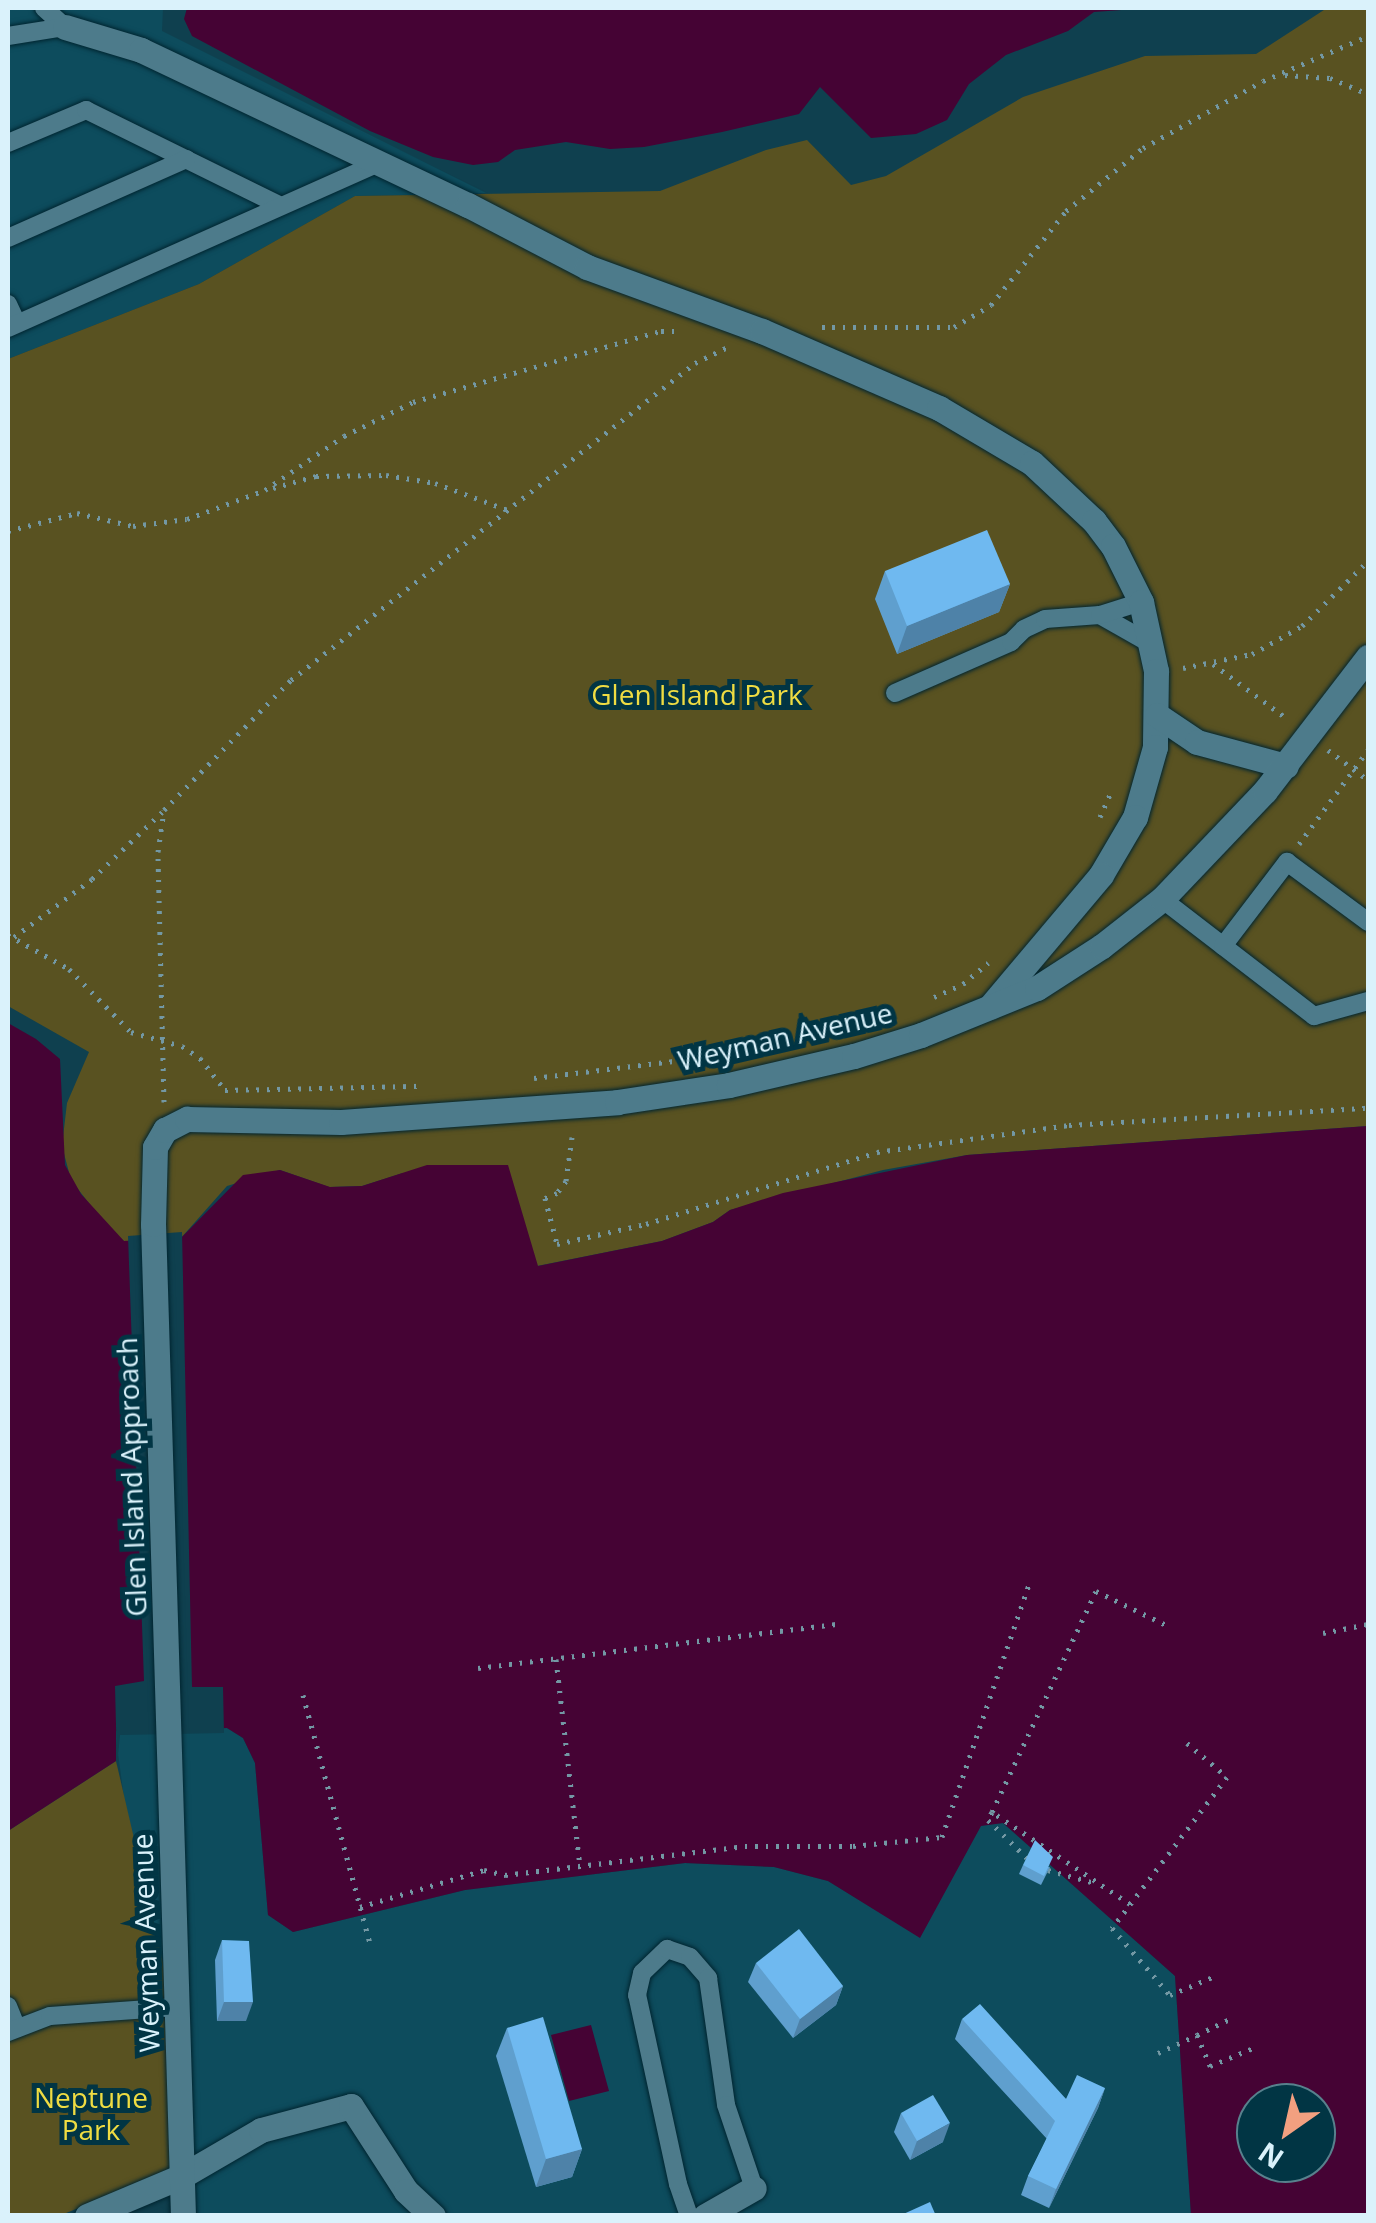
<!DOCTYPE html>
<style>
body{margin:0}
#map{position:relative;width:1376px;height:2223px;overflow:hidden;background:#0f404f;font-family:"Open Sans",sans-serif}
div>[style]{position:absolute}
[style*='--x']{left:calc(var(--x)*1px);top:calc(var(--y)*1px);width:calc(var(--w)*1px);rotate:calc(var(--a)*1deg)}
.built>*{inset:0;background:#0d4c5d}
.green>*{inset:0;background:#595221}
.water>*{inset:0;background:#450334}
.pier>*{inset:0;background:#0f404f}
.path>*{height:5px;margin-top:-2.5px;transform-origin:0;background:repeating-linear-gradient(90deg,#7398a4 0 2.5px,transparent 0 10.5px)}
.roads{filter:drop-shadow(0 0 2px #012530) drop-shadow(0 0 2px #012530)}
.service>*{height:18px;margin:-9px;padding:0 9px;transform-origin:9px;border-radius:9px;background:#4d7b8b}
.minor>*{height:25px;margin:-12.5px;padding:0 12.5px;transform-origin:12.5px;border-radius:12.5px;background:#4d7b8b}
.tertiary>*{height:25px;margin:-12.5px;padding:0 12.5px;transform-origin:12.5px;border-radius:12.5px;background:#4d7b8b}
.wall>*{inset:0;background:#5f9fce}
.shaded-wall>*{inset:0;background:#4e82a8}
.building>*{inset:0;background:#6fb9f0}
span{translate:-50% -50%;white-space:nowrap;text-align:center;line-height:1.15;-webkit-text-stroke:10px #013544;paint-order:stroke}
.park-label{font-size:28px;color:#efdc42}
.street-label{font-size:28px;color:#daf2fb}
.frame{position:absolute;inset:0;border:10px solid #daf2fb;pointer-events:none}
.north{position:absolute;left:1236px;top:2083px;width:100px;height:100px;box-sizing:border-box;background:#013544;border:2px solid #58818d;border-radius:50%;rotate:214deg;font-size:28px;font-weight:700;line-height:40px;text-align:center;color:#daf2fb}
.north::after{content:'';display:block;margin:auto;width:35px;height:45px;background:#f2a080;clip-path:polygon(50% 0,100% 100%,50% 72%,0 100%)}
</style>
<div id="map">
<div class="built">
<div style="clip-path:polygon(8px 8px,163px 8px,162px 31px,486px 193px,355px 196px,199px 284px,8px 359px)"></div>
<div style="clip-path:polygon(227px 1728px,243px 1738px,255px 1763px,268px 1915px,293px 1932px,465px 1890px,685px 1863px,774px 1867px,828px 1881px,920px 1937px,981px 1825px,1003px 1823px,1175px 1976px,1191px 2215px,177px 2215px,168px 1984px,124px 1798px,115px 1731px)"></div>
</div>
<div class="green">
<div style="clip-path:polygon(1327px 8px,1368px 8px,1368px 1126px,967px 1155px,883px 1170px,730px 1210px,713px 1222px,662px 1241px,537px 1266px,403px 1173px,362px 1186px,329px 1187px,280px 1170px,227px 1186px,180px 1239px,124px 1241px,108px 1228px,71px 1180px,62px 1146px,67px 1103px,89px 1052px,8px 1006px,8px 359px,199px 284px,355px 196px,660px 191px,766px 150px,807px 140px,851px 185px,886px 176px,1023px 97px,1145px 56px,1256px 54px)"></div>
<div style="clip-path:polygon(116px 1761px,168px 1984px,175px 2170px,61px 2215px,8px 2216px,8px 1831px)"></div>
</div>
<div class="water">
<div style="clip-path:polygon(187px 8px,1149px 8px,1094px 12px,1068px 31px,1006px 55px,969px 84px,947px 120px,916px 134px,871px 138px,820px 87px,799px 114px,722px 132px,644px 147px,610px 149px,566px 142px,515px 150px,498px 162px,473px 165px,433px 157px,370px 131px,192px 36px,184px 19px)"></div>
<div style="clip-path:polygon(evenodd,8px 1023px,36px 1039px,60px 1059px,65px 1165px,81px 1194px,124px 1241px,180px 1239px,243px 1175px,280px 1170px,330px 1187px,362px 1186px,427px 1165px,508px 1165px,538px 1266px,662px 1241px,713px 1222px,730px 1210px,783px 1193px,967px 1155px,1368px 1126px,1368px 2215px,1191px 2215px,1175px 1976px,1003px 1823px,981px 1826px,920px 1938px,828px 1881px,774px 1867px,685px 1863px,465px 1890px,293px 1932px,268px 1915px,255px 1763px,243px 1738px,227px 1728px,116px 1731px,116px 1761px,8px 1831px,8px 1023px,1256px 2103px,1316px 2103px,1316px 2163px,1256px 2163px,1256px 2103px)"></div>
<div style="clip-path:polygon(591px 2025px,609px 2091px,569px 2101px,551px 2035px)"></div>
</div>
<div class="pier">
<div style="clip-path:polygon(182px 1232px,192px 1687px,223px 1687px,224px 1733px,120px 1735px,117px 1766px,115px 1686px,144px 1681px,128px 1236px)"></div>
</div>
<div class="path">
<div style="--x:1285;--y:75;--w:45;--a:3.8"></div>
<div style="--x:1330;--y:78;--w:41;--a:22.8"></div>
<div style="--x:822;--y:327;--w:132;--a:0"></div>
<div style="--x:954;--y:327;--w:43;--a:-30.7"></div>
<div style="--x:991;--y:305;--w:120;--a:-51.4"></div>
<div style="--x:1066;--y:211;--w:99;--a:-39.3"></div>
<div style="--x:1143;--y:148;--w:137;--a:-29.2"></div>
<div style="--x:1263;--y:81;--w:114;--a:-23.2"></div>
<div style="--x:273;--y:488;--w:45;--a:-15.6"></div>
<div style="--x:316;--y:476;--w:70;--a:-0.8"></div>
<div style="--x:386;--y:475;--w:50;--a:9.3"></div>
<div style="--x:435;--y:483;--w:78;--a:20.3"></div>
<div style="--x:8;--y:531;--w:71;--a:-14.6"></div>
<div style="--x:77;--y:513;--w:57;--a:13.1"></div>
<div style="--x:133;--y:526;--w:54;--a:-7.4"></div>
<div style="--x:187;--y:519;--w:83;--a:-20.4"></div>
<div style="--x:265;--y:490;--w:96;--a:-34.4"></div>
<div style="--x:344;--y:436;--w:77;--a:-26.2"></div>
<div style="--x:413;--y:402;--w:258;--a:-16"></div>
<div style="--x:661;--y:331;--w:16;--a:0"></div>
<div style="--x:1213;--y:664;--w:94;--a:36.4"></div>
<div style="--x:1183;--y:668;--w:70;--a:-11.5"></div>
<div style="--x:1252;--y:654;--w:57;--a:-29.2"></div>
<div style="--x:1302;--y:626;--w:93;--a:-44.6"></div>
<div style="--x:1328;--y:750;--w:50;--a:36.9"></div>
<div style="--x:1100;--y:817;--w:24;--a:-66"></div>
<div style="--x:1299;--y:844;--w:117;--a:-53.7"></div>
<div style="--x:8;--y:935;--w:70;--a:29.1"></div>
<div style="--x:69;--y:969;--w:88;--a:45.5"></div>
<div style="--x:131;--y:1032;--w:53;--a:15.4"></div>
<div style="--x:182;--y:1046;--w:22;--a:34"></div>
<div style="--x:200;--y:1058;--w:41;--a:52"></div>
<div style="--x:225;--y:1090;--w:198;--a:-1.2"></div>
<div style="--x:14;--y:937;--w:97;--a:-36.6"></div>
<div style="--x:92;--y:879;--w:97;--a:-43.7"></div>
<div style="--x:934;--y:997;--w:32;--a:-24"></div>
<div style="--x:963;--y:984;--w:33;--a:-40"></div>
<div style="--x:534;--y:1078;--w:199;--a:-6.9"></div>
<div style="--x:164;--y:1102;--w:250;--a:-91.4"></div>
<div style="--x:158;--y:852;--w:42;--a:-81.9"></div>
<div style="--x:164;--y:810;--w:182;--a:-45.7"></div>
<div style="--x:291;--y:680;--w:514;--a:-38.12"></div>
<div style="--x:695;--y:363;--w:37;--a:-26"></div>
<div style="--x:572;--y:1137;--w:44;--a:97.8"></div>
<div style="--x:566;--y:1181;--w:15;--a:127"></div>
<div style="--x:557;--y:1193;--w:13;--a:157"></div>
<div style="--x:545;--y:1198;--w:48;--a:75.4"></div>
<div style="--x:557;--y:1244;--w:91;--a:-12.7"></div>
<div style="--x:646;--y:1224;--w:242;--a:-17.3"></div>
<div style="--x:877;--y:1152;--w:194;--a:-8"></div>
<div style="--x:1069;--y:1125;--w:299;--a:-3.3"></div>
<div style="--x:1323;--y:1633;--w:46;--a:-11.3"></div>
<div style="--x:556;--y:1659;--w:208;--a:83.4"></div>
<div style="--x:478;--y:1668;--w:363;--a:-7"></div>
<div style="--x:303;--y:1695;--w:257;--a:74.9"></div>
<div style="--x:1187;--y:1743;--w:52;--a:40.4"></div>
<div style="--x:1227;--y:1777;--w:190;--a:127.3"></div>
<div style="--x:1112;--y:1928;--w:89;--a:49.1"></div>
<div style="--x:1170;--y:1995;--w:49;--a:-22.9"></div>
<div style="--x:992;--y:1812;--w:9;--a:117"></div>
<div style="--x:988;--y:1820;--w:54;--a:44.3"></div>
<div style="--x:1048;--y:1870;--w:49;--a:15.5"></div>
<div style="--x:1130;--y:1904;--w:166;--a:-146.3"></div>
<div style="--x:992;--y:1812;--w:244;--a:-64.8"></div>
<div style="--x:1096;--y:1591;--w:78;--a:25.9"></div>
<div style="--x:360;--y:1907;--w:129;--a:-16.6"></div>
<div style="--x:484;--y:1870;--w:22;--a:13"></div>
<div style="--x:505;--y:1875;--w:242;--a:-6.9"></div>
<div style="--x:745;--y:1846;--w:108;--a:0"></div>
<div style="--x:853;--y:1846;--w:89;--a:-5.8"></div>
<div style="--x:942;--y:1837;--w:267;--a:-71"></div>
<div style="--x:1197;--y:2035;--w:41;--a:-25.9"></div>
<div style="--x:1158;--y:2053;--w:43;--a:-24.8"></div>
<div style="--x:1197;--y:2035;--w:34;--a:67"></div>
<div style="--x:1210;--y:2066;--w:52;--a:-22.6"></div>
</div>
<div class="roads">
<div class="service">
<div style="--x:44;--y:8;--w:28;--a:42"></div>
<div style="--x:8;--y:36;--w:58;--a:-9"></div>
<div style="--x:8;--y:143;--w:85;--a:-22.9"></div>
<div style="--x:86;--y:110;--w:217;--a:26.2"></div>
<div style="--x:8;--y:238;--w:195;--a:-23.9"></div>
<div style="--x:8;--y:304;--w:21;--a:65"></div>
<div style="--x:8;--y:328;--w:405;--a:-24"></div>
<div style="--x:1100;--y:615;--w:59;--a:29.6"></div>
<div style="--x:895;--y:693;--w:127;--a:-23.7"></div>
<div style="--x:1011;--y:642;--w:18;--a:-45"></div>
<div style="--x:1024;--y:629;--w:23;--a:-25"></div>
<div style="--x:1045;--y:619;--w:55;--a:-4.2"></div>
<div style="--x:1100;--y:615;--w:43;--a:-17.6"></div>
<div style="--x:1162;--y:899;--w:192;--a:37.6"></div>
<div style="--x:1314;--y:1016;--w:56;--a:-15.5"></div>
<div style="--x:1223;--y:946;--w:106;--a:-52.7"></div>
<div style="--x:1287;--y:862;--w:101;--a:36.5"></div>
<div style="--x:8;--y:2006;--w:24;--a:68"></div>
<div style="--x:8;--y:2032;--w:45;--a:-20.9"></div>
<div style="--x:50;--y:2016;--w:127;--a:-4.1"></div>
<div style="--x:689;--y:2216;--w:34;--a:-109"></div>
<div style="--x:678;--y:2184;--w:193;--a:-102.2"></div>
<div style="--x:637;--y:1995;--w:23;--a:-77"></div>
<div style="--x:642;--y:1973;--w:35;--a:-44"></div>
<div style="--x:667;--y:1949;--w:24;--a:19"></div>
<div style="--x:690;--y:1957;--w:28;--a:49"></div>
<div style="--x:708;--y:1978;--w:128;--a:81.9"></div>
<div style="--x:726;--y:2105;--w:88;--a:71.4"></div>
</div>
<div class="minor">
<div style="--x:65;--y:27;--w:79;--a:16.8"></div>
<div style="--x:141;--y:50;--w:362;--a:25.4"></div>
<div style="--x:468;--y:205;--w:134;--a:27.5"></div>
<div style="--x:587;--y:267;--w:186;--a:20.1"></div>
<div style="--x:762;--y:331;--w:193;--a:23.5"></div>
<div style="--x:939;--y:408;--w:108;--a:30.6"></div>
<div style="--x:1032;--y:463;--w:85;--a:43.1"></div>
<div style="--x:1094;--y:521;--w:31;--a:53"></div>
<div style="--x:1113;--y:546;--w:63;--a:63.4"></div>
<div style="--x:1141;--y:602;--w:71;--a:77.7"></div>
<div style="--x:1156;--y:671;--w:76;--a:90.8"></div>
<div style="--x:1155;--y:747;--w:73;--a:105.9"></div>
<div style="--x:1135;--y:817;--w:67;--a:120.4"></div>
<div style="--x:1101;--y:875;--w:172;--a:130.1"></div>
<div style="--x:1157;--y:715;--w:48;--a:34"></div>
<div style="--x:1197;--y:742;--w:92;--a:15.1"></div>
<div style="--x:87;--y:2216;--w:103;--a:-22.8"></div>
<div style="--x:182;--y:2176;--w:91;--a:-30.2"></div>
<div style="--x:261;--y:2130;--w:93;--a:-14.9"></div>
<div style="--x:351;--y:2106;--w:101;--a:57.1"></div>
<div style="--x:406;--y:2191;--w:37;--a:43"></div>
<div style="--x:705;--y:2216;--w:56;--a:-29.7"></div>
</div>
<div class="tertiary">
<div style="--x:183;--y:2216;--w:992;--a:-91.73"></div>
<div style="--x:153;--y:1224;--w:77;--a:-88.5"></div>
<div style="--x:155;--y:1147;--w:20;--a:-60"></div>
<div style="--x:165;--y:1130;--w:25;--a:-27"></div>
<div style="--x:187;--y:1119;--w:154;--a:1.1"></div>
<div style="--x:341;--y:1122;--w:277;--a:-4.1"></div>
<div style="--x:617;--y:1102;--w:113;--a:-8.6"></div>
<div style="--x:729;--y:1085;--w:128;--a:-13.1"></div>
<div style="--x:854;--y:1056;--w:70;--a:-17.4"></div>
<div style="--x:921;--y:1035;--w:125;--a:-22.1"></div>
<div style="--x:1037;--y:988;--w:77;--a:-32.9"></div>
<div style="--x:1102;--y:946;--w:76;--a:-38.1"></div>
<div style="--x:1162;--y:899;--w:149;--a:-46.4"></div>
<div style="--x:1265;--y:791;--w:169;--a:-52.5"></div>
</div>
</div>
<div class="wall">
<div style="clip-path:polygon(885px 571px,1010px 584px,999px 612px,897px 654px,875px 599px)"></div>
<div style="clip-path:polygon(1023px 1865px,1050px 1867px,1041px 1885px,1019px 1874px)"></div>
<div style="clip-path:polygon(222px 1940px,246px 2021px,217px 2021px,215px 1960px)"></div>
<div style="clip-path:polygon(756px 1963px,843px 1986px,836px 2005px,793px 2038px,748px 1982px)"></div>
<div style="clip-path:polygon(962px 2019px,1066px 2099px,1105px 2088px,1098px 2108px,1049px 2208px,1021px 2195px,1028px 2176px,1047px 2139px,955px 2039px)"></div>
<div style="clip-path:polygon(507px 2028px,582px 2149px,572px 2177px,536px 2187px,496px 2056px)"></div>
<div style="clip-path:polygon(901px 2113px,943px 2142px,910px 2160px,894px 2132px)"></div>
</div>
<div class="shaded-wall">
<div style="clip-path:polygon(1010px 584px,999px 612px,897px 654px,907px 626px)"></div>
<div style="clip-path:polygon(843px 1986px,836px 2005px,793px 2038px,800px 2019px)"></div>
<div style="clip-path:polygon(224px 2002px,253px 2002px,246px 2021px,217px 2021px)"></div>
<div style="clip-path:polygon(1105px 2088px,1098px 2108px,1049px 2208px,1056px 2189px)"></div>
<div style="clip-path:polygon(950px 2123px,943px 2142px,910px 2160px,917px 2141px)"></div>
<div style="clip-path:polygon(582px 2149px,572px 2177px,536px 2187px,546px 2159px)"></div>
</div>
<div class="building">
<div style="clip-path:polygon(987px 530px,1010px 584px,907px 626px,885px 571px)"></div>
<div style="clip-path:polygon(1035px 1840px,1053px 1857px,1044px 1876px,1023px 1865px)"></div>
<div style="clip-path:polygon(799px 1929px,843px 1986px,800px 2019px,756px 1963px)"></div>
<div style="clip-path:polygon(222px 1940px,249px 1941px,253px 2002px,224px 2002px)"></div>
<div style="clip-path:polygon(980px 2004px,1066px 2099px,1077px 2075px,1105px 2088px,1056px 2189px,1028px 2176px,1055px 2121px,962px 2019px)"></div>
<div style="clip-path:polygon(543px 2017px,582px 2149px,546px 2159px,507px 2028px)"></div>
<div style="clip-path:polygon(933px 2095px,950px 2123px,917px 2141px,901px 2113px)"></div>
<div style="clip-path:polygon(930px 2202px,936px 2216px,899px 2216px)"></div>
</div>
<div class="park-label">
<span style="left:697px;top:694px">Glen Island Park</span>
<span style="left:91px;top:2113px">Neptune<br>Park</span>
</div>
<div class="street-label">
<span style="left:785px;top:1036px;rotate:-13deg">Weyman Avenue</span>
<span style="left:131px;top:1477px;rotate:-92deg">Glen Island Approach</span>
<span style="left:145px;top:1943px;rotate:-92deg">Weyman Avenue</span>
</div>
<div class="frame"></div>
<div class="north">N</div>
</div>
